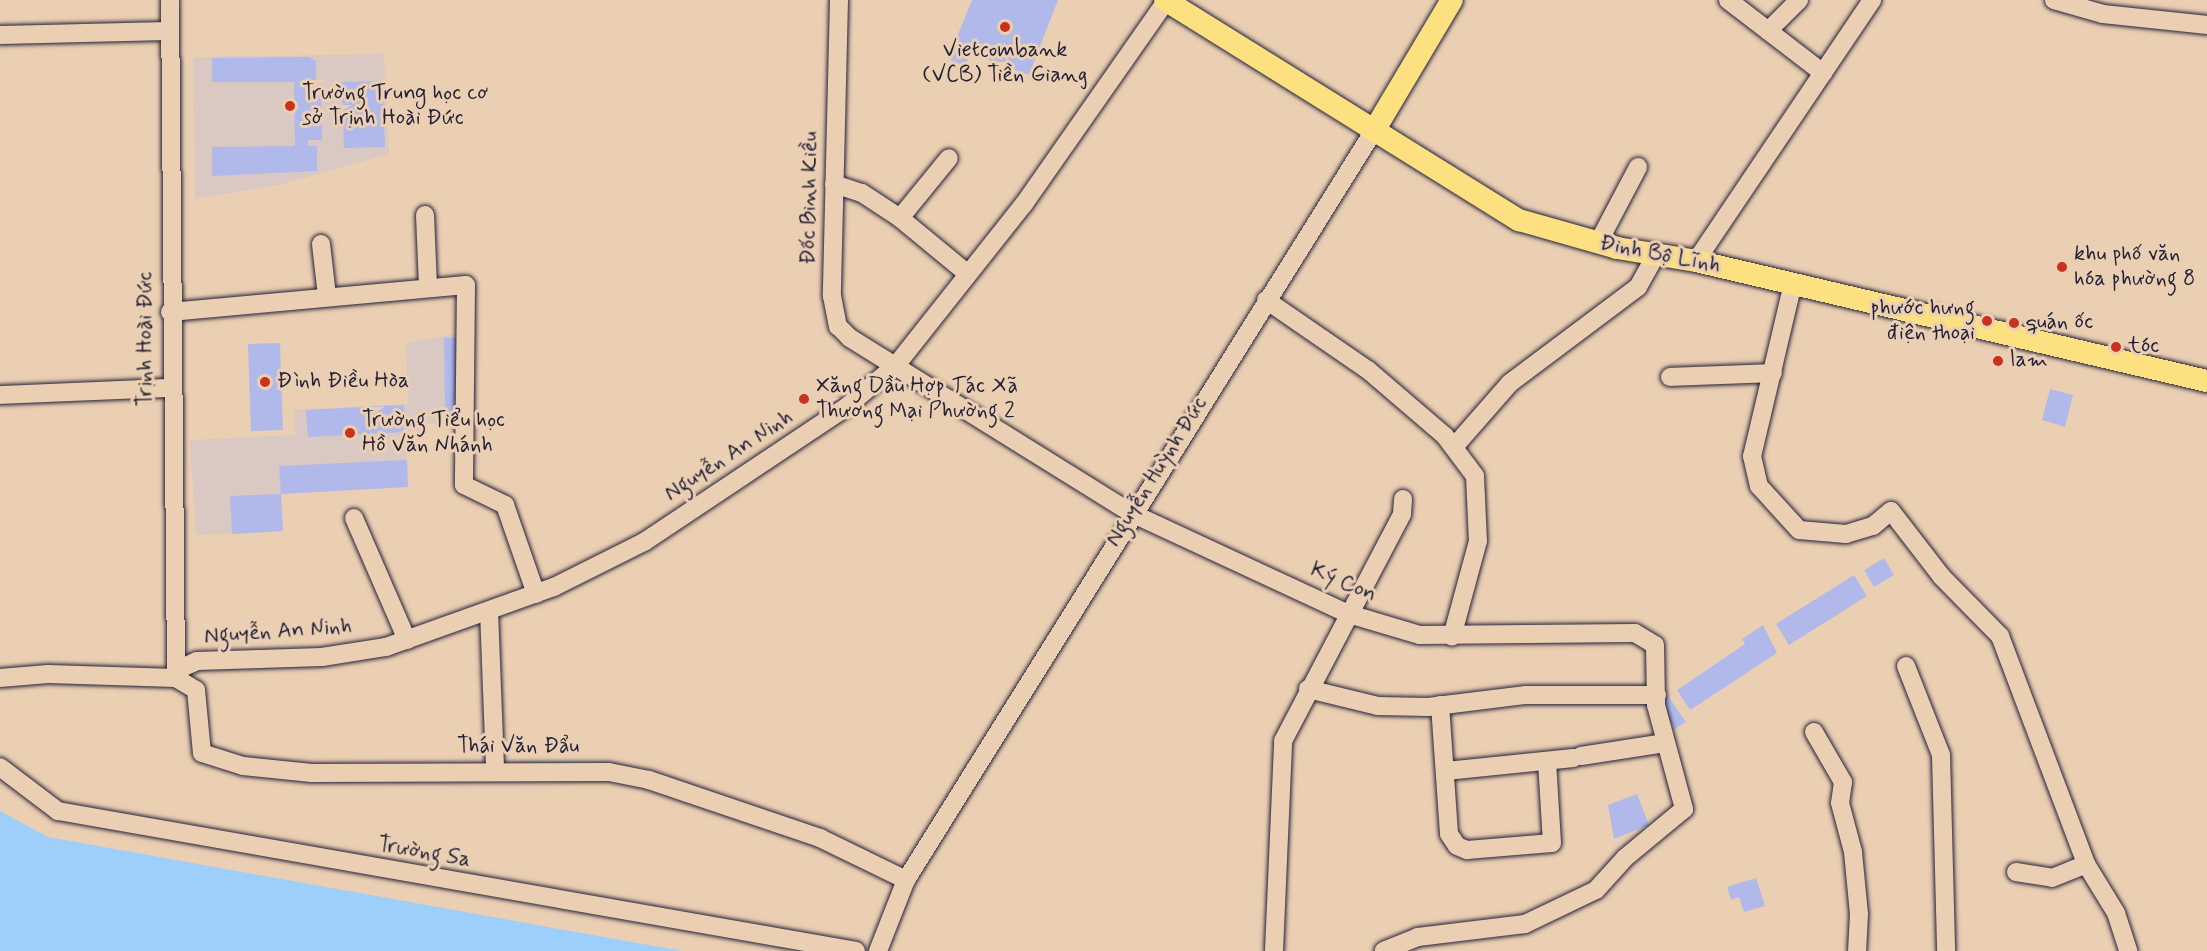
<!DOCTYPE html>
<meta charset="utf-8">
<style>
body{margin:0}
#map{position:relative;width:2207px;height:951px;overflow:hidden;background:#ebcfb2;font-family:Mynerve,sans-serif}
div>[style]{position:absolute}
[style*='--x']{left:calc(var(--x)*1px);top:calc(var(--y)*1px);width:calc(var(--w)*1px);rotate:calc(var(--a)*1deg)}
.built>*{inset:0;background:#dac8c3}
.water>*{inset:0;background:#9ecffa}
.building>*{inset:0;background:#b1b9ea}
.roads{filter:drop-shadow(0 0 2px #22223b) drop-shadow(0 0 2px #22223b)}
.minor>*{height:18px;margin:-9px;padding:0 9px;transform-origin:9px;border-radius:9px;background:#ebcfb2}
.major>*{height:22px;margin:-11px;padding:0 11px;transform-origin:11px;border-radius:11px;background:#fde080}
.dots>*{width:16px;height:16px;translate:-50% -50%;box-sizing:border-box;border:3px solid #ebcfb2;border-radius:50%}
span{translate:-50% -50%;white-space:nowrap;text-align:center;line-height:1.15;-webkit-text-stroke:6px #ebcfb2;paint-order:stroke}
.poi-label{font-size:22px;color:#22223b}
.left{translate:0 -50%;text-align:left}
.right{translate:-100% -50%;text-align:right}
.street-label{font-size:22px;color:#22223b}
</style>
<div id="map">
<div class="built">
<div style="clip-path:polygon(384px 54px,389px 154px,279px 185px,195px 199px,193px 57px)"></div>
<div style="clip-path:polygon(473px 331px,476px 422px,421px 424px,421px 431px,405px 432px,408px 487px,281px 494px,283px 531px,196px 535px,190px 440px,295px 435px,294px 410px,408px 404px,406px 343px)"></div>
</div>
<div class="water">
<div style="clip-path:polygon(0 811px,48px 837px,682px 951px,0 951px)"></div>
</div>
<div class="building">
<div style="clip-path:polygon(972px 0,1058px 0,1029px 75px,970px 53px,965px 66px,948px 59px)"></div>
<div style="clip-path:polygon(309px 57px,316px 61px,316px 81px,307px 81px,307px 91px,321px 91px,322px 140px,308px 140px,308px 146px,317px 146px,317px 171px,212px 176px,212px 147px,295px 146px,294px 82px,212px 82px,212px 58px)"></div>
<div style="clip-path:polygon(383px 81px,385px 147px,344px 148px,342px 82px)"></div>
<div style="clip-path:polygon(444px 338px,466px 338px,467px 422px,445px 423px)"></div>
<div style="clip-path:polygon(280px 343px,283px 430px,251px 431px,248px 344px)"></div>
<div style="clip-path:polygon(2050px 389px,2073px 395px,2065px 427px,2042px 420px)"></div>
<div style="clip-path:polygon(404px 405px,405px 432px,308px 437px,306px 410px)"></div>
<div style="clip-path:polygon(407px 460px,408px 487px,281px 494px,279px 466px)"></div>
<div style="clip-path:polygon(281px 494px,283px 531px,232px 534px,230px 496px)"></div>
<div style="clip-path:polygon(1884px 558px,1894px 575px,1874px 587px,1864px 570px)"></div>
<div style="clip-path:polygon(1854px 575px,1867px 596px,1789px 645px,1776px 624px)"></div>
<div style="clip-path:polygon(1763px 625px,1777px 653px,1690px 710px,1677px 690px,1745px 644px,1742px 639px)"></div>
<div style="clip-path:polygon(1668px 696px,1686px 722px,1675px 729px,1658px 702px)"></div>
<div style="clip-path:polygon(1637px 794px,1649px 825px,1614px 839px,1608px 805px)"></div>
<div style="clip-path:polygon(1756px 878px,1765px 906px,1744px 912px,1739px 897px,1731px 900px,1727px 887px)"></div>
</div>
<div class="roads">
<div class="minor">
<div style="--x:170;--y:0;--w:678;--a:89.49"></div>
<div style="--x:839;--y:0;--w:296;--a:91.4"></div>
<div style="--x:832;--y:296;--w:31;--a:79"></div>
<div style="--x:838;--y:326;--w:17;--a:45"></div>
<div style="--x:850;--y:338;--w:331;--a:31.9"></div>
<div style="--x:1131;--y:513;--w:240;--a:24.9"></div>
<div style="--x:1349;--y:614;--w:74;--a:16.5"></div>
<div style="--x:1420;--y:635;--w:215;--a:-0.5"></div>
<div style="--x:1635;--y:633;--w:23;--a:31"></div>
<div style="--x:1655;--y:645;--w:60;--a:89"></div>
<div style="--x:1656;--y:705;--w:108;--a:74.9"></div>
<div style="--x:1684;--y:809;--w:77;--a:140.3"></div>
<div style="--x:1625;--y:858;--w:43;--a:132.2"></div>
<div style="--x:1596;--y:890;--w:79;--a:154.4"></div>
<div style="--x:1525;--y:924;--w:108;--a:173.1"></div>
<div style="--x:1418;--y:937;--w:37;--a:158"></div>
<div style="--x:1728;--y:0;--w:120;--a:37.5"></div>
<div style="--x:2054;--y:0;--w:51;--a:15.9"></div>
<div style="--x:2103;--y:14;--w:105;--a:6"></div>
<div style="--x:1768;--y:31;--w:44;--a:-45"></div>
<div style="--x:0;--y:35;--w:169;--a:-1.4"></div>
<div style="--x:834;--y:184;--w:29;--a:18"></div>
<div style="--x:862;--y:193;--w:45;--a:33.3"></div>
<div style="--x:900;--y:218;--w:88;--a:39.5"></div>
<div style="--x:425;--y:215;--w:73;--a:87.6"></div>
<div style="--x:900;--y:218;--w:77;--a:-50.8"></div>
<div style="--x:1598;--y:243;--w:86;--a:-62.2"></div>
<div style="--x:321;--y:244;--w:52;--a:83.4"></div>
<div style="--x:1696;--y:261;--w:315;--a:-56"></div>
<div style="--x:1793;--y:283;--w:178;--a:103.3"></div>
<div style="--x:1752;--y:456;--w:31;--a:77"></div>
<div style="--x:1759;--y:486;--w:59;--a:47.7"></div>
<div style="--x:1799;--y:530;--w:47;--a:4.9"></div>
<div style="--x:1846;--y:534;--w:28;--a:-17"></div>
<div style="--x:1873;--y:526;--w:23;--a:-40"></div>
<div style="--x:1891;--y:511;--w:83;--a:52.3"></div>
<div style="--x:1942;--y:577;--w:83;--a:45.5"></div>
<div style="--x:2000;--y:636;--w:244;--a:69.3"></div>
<div style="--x:2086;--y:864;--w:57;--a:58.5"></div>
<div style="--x:2116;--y:913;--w:40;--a:72"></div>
<div style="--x:1266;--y:300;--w:124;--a:34.5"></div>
<div style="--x:1368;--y:370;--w:101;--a:40.6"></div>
<div style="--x:1445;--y:436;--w:50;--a:53.1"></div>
<div style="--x:1475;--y:476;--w:65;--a:87.4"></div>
<div style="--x:1478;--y:541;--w:99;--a:105.2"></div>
<div style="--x:170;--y:312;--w:297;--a:-5.2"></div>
<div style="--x:466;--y:285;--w:200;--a:90.6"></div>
<div style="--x:464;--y:485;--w:46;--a:26"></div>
<div style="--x:505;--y:505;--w:94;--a:70.8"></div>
<div style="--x:1670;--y:377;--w:103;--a:-2.2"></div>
<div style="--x:0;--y:395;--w:170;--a:-2.4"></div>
<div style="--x:1454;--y:447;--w:85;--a:-48.8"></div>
<div style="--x:1510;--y:383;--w:160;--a:-36.9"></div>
<div style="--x:1638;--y:287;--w:38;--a:-61"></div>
<div style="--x:354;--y:518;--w:133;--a:66.5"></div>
<div style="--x:489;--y:611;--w:157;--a:87.8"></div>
<div style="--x:1906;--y:666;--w:96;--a:68.5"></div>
<div style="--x:1941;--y:755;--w:196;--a:88.5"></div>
<div style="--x:177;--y:670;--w:22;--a:-24"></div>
<div style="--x:197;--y:661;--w:125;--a:-1.8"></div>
<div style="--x:322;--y:657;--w:65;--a:-8.9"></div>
<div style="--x:386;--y:647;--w:178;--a:-19.7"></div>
<div style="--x:554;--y:587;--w:101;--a:-26.6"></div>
<div style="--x:644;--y:542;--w:242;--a:-33.7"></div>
<div style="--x:845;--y:408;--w:68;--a:-40.2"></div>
<div style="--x:897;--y:364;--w:204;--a:-51.6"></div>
<div style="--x:1024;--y:204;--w:249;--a:-55"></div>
<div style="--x:0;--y:678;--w:48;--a:-4.8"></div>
<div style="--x:48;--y:674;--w:128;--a:1.8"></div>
<div style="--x:176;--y:678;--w:23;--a:31"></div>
<div style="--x:196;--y:690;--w:63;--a:84.6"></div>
<div style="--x:202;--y:753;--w:43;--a:17.6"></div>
<div style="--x:243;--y:766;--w:69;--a:5.8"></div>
<div style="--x:312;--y:773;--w:297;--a:-0.2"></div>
<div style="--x:609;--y:772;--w:41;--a:11.3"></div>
<div style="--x:649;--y:780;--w:181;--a:18.7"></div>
<div style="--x:820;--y:838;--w:96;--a:26"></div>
<div style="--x:1308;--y:689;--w:72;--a:13.7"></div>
<div style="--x:1378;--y:706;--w:50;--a:1.1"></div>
<div style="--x:1428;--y:707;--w:99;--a:-7"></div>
<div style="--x:1526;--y:695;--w:131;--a:0"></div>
<div style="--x:1440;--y:705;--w:129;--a:86"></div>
<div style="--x:1449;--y:834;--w:14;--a:56"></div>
<div style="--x:1457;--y:846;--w:11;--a:22"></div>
<div style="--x:1467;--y:850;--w:85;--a:-4.7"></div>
<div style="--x:1552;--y:843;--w:82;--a:-93.5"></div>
<div style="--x:1814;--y:732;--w:58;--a:59.9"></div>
<div style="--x:1843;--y:782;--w:21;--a:98"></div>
<div style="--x:1840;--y:803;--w:51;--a:75.1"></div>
<div style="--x:1853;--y:852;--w:62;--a:84.5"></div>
<div style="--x:1859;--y:914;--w:37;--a:93"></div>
<div style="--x:1581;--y:756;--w:85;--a:-8.8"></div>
<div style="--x:0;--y:767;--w:73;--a:37.2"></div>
<div style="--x:58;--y:811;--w:810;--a:9.95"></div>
<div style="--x:1446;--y:771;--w:128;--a:-5.8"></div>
<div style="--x:2016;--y:872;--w:36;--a:9"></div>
<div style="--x:2052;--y:878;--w:37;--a:-22"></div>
<div style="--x:878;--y:951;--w:76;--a:-68.5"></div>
<div style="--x:906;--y:880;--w:885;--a:-58.02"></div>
<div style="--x:1274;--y:951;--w:210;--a:-87.5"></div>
<div style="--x:1283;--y:741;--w:256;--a:-62.3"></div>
<div style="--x:1402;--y:514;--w:15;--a:-86"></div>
</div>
<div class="major">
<div style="--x:1165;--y:0;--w:417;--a:31.9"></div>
<div style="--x:1519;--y:220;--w:102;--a:15.9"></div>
<div style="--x:1617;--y:248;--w:80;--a:9.3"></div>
<div style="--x:1696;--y:261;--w:525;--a:13.22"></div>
<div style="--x:1375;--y:129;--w:150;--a:-59.2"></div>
</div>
</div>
<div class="dots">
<div style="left:1005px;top:27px;background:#c8321e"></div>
<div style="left:290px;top:106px;background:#c8321e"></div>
<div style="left:2062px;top:267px;background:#c8321e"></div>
<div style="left:1987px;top:321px;background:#c8321e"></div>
<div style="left:2014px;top:323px;background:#c8321e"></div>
<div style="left:2116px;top:347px;background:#c8321e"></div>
<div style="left:1998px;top:361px;background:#c8321e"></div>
<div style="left:265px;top:382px;background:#c8321e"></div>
<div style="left:804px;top:399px;background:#c8321e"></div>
<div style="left:350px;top:433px;background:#c8321e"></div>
</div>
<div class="poi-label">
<span style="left:1005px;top:63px">Vietcombank<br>(VCB) Tiền Giang</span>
<span class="left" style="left:302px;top:106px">Trường Trung học cơ<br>sở Trịnh Hoài Đức</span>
<span class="left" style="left:2074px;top:267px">khu phố văn<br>hóa phường 8</span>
<span class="right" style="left:1975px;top:321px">phước hưng<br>điện thoại</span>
<span class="left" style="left:2026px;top:323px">quán ốc</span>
<span class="left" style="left:2128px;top:347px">tóc</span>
<span class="left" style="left:2010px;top:361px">lam</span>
<span class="left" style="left:277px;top:382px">Đình Điều Hòa</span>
<span class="left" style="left:816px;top:399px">Xăng Dầu Hợp Tác Xã<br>Thương Mại Phường 2</span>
<span class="left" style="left:362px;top:433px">Trường Tiểu học<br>Hồ Văn Nhánh</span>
</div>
<div class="street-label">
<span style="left:810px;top:198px;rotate:-89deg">Đốc Binh Kiều</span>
<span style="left:1660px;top:255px;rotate:11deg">Đinh Bộ Lĩnh</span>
<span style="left:146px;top:339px;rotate:-90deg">Trịnh Hoài Đức</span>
<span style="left:729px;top:456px;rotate:-33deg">Nguyễn An Ninh</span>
<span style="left:1157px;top:472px;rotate:-58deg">Nguyễn Huỳnh Đức</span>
<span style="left:1343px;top:583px;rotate:23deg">Ký Con</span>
<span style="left:278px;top:632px;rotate:-4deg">Nguyễn An Ninh</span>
<span style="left:518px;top:747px">Thái Văn Đẩu</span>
<span style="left:424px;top:853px;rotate:10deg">Trường Sa</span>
</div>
</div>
